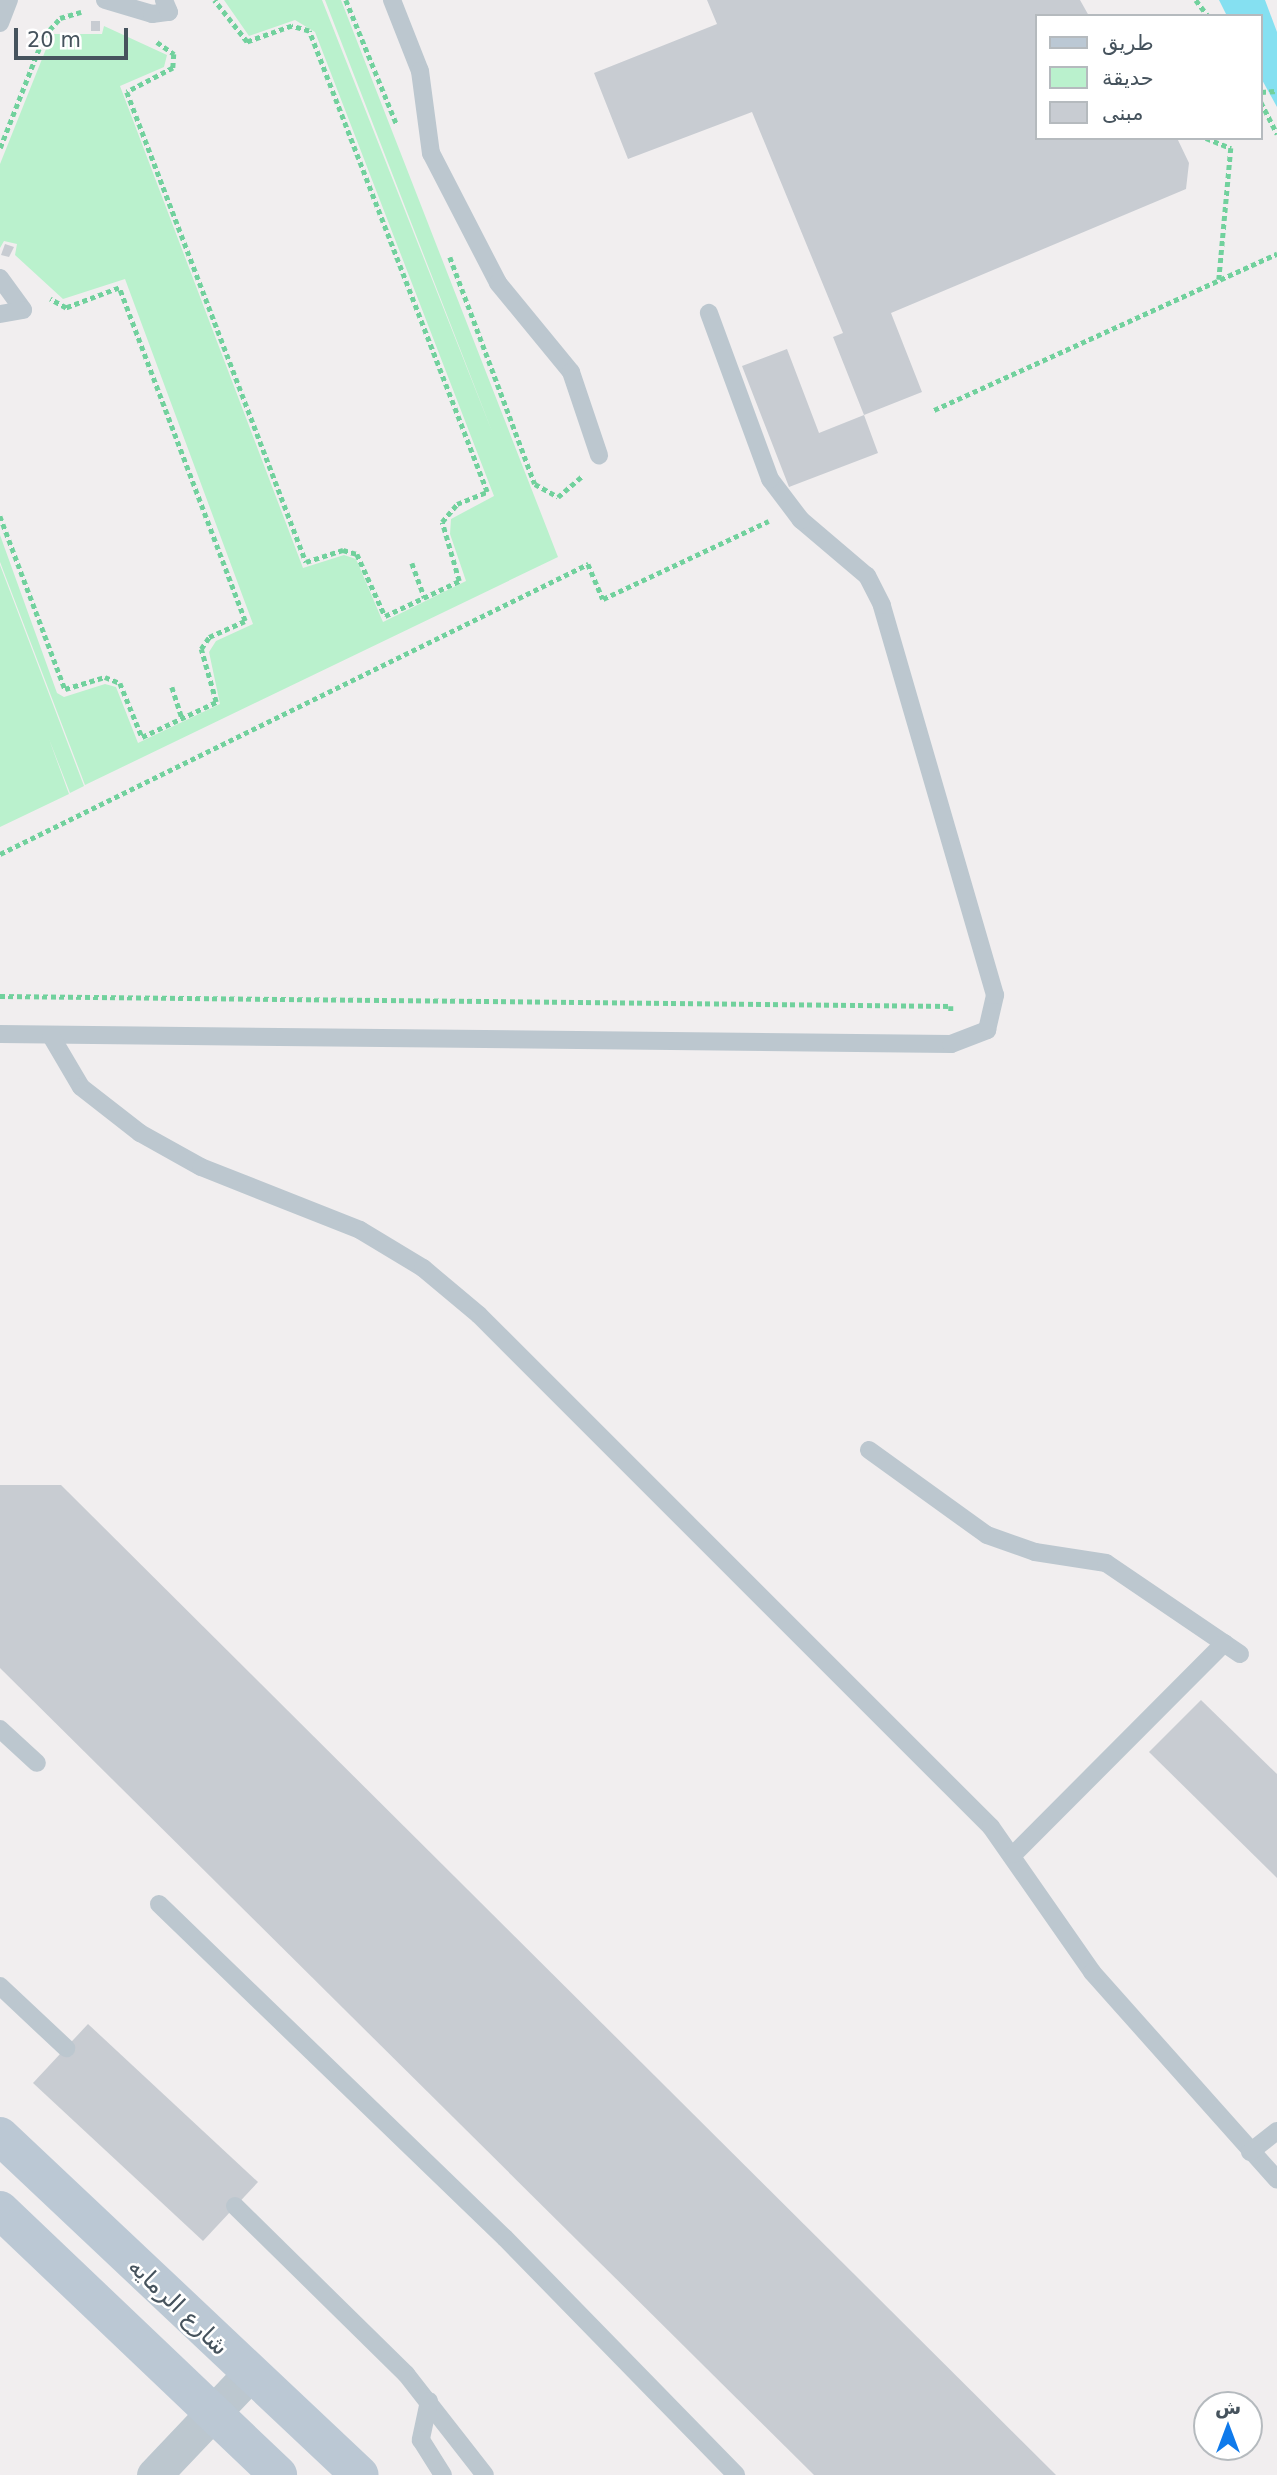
<!DOCTYPE html>
<meta charset="utf-8">
<style>
body{margin:0}
#map{position:relative;width:1277px;height:2475px;overflow:hidden;background:#f1eeef;font-family:"DejaVu Sans",Cairo,sans-serif}
div>[style]{position:absolute}
[style*='--x']{left:calc(var(--x)*1px);top:calc(var(--y)*1px);width:calc(var(--w)*1px);rotate:calc(var(--a)*1deg)}
.green>*{inset:0;background:#baf1cd}
.water>*{inset:0;background:#85e0f1}
.building>*{inset:0;background:#c8ccd2}
.path>*{height:4.5px;margin-top:-2.25px;transform-origin:0;background:repeating-linear-gradient(90deg,#71d19d 0 5px,transparent 0 8.5px)}
.lane>*{height:18px;margin:-9px;padding:0 9px;transform-origin:9px;border-radius:9px;background:#bcc7cf}
.street>*{height:35px;margin:-17.5px;padding:0 17.5px;transform-origin:17.5px;border-radius:17.5px;background:#bcc7cf}
.secondary>*{height:38px;margin:-19px;padding:0 19px;transform-origin:19px;border-radius:19px;background:#bbc8d4}
span{translate:-50% -50%;white-space:nowrap;text-align:center;line-height:1.15;-webkit-text-stroke:5px #fff;paint-order:stroke}
.street-label{font-size:24px;color:#46535d}
.legend{position:absolute;left:1035px;top:14px;width:228px;height:126px;box-sizing:border-box;background:#fff;border:2px solid #b5babe;margin:0;padding:9px 12px;list-style:none;font-size:21px;color:#46535d}
.legend li{display:flex;align-items:center;gap:14px;height:35px}
.legend b{width:35px;border:2px solid #b5babe}
.north{position:absolute;left:1193px;top:2391px;width:70px;height:70px;box-sizing:border-box;background:#fff;border:2px solid #b5babe;border-radius:50%;rotate:0deg;font-size:19px;font-weight:700;line-height:28px;text-align:center;color:#46535d}
.north::after{content:'';display:block;margin:auto;width:24px;height:32px;background:#0f7aeb;clip-path:polygon(50% 0,100% 100%,50% 72%,0 100%)}
.scale{position:absolute;left:14px;top:28px;width:114px;height:32px;box-sizing:border-box;border:4px solid #46535d;border-top:0;padding-left:9px;font-size:21px;line-height:24px;white-space:nowrap;color:#46535d;-webkit-text-stroke:5px #fff;paint-order:stroke}
</style>
<div id="map">
<div class="green">
<div style="clip-path:polygon(224px 0,322px 0,493px 434px,325px 0,341px 0,558px 557px,85px 785px,0 562px,0 535px,57px 693px,64px 697px,105px 684px,116px 687px,138px 743px,220px 704px,209px 652px,216px 641px,253px 624px,125px 279px,63px 299px,15px 255px,17px 244px,4px 241px,0 248px,0 164px,52px 34px,102px 34px,104px 26px,167px 55px,164px 67px,120px 86px,303px 568px,344px 555px,356px 559px,383px 622px,466px 581px,450px 534px,451px 519px,494px 496px,315px 32px,295px 20px,249px 36px)"></div>
<div style="clip-path:polygon(0 565px,84px 786px,70px 793px,49px 739px,69px 794px,0 827px)"></div>
</div>
<div class="water">
<div style="clip-path:polygon(1219px 0,1265px 0,1277px 32px,1277px 107px,1261px 78px,1261px 16px,1227px 16px)"></div>
</div>
<div class="building">
<div style="clip-path:polygon(707px 0,1080px 0,1089px 16px,1037px 16px,1037px 138px,1177px 138px,1189px 163px,1186px 189px,891px 313px,922px 392px,864px 415px,878px 453px,789px 487px,742px 366px,787px 349px,819px 433px,864px 415px,833px 337px,843px 333px,752px 112px,628px 159px,594px 73px,717px 24px)"></div>
<div style="clip-path:polygon(91px 21px,100px 21px,100px 31px,91px 31px)"></div>
<div style="clip-path:polygon(5px 244px,14px 247px,9px 257px,1px 255px)"></div>
<div style="clip-path:polygon(0 1485px,61px 1485px,1056px 2475px,814px 2475px,0 1668px)"></div>
<div style="clip-path:polygon(1201px 1700px,1277px 1774px,1277px 1878px,1149px 1752px)"></div>
<div style="clip-path:polygon(88px 2024px,258px 2182px,203px 2241px,33px 2083px)"></div>
</div>
<div class="path">
<div style="--x:346;--y:0;--w:135;--a:67.8"></div>
<div style="--x:1196;--y:0;--w:20;--a:53"></div>
<div style="--x:157;--y:42;--w:21;--a:35"></div>
<div style="--x:174;--y:54;--w:14;--a:94"></div>
<div style="--x:173;--y:68;--w:52;--a:152.4"></div>
<div style="--x:127;--y:92;--w:503;--a:69.15"></div>
<div style="--x:306;--y:562;--w:39;--a:-18"></div>
<div style="--x:343;--y:550;--w:15;--a:16"></div>
<div style="--x:357;--y:554;--w:68;--a:65.7"></div>
<div style="--x:385;--y:616;--w:82;--a:-25.3"></div>
<div style="--x:459;--y:581;--w:61;--a:-106.1"></div>
<div style="--x:442;--y:522;--w:23;--a:-50"></div>
<div style="--x:457;--y:504;--w:32;--a:-22"></div>
<div style="--x:487;--y:492;--w:494;--a:-111.1"></div>
<div style="--x:309;--y:31;--w:18;--a:-164"></div>
<div style="--x:292;--y:26;--w:48;--a:160.4"></div>
<div style="--x:247;--y:42;--w:53;--a:-128.2"></div>
<div style="--x:1261;--y:92;--w:16;--a:-4"></div>
<div style="--x:1261;--y:102;--w:36;--a:63"></div>
<div style="--x:1206;--y:138;--w:27;--a:22"></div>
<div style="--x:1231;--y:148;--w:132;--a:95.2"></div>
<div style="--x:0;--y:148;--w:120;--a:-68.6"></div>
<div style="--x:44;--y:36;--w:24;--a:-48"></div>
<div style="--x:60;--y:18;--w:22;--a:-16"></div>
<div style="--x:450;--y:257;--w:242;--a:69.5"></div>
<div style="--x:535;--y:484;--w:26;--a:29"></div>
<div style="--x:558;--y:497;--w:33;--a:-41"></div>
<div style="--x:934;--y:410;--w:377;--a:-24.5"></div>
<div style="--x:0;--y:516;--w:185;--a:69.4"></div>
<div style="--x:65;--y:689;--w:42;--a:-16.7"></div>
<div style="--x:105;--y:677;--w:16;--a:22"></div>
<div style="--x:120;--y:683;--w:58;--a:67.8"></div>
<div style="--x:142;--y:737;--w:82;--a:-25.3"></div>
<div style="--x:216;--y:702;--w:55;--a:-105.8"></div>
<div style="--x:201;--y:649;--w:14;--a:-56"></div>
<div style="--x:209;--y:637;--w:39;--a:-24"></div>
<div style="--x:245;--y:621;--w:356;--a:-110.7"></div>
<div style="--x:119;--y:288;--w:57;--a:159.3"></div>
<div style="--x:66;--y:308;--w:18;--a:-151"></div>
<div style="--x:412;--y:563;--w:37;--a:70"></div>
<div style="--x:172;--y:687;--w:33;--a:72"></div>
<div style="--x:0;--y:854;--w:656;--a:-26.25"></div>
<div style="--x:588;--y:564;--w:38;--a:67"></div>
<div style="--x:603;--y:599;--w:183;--a:-25.2"></div>
<div style="--x:0;--y:996;--w:951;--a:0.6"></div>
<div style="--x:951;--y:1006;--w:7;--a:90"></div>
</div>
<div class="lane">
<div style="--x:105;--y:0;--w:49;--a:16.6"></div>
<div style="--x:152;--y:14;--w:17;--a:-7"></div>
<div style="--x:169;--y:12;--w:13;--a:-113"></div>
<div style="--x:392;--y:0;--w:76;--a:68.5"></div>
<div style="--x:420;--y:71;--w:83;--a:82.4"></div>
<div style="--x:431;--y:153;--w:146;--a:62.7"></div>
<div style="--x:498;--y:283;--w:115;--a:50.6"></div>
<div style="--x:571;--y:372;--w:88;--a:71.4"></div>
<div style="--x:0;--y:23;--w:25;--a:-69"></div>
<div style="--x:0;--y:278;--w:39;--a:54"></div>
<div style="--x:23;--y:310;--w:23;--a:170"></div>
<div style="--x:0;--y:1034;--w:951;--a:0.6"></div>
<div style="--x:951;--y:1044;--w:39;--a:-21"></div>
<div style="--x:987;--y:1030;--w:36;--a:-77"></div>
<div style="--x:995;--y:995;--w:406;--a:-106.2"></div>
<div style="--x:882;--y:605;--w:33;--a:-117"></div>
<div style="--x:867;--y:576;--w:87;--a:-139.7"></div>
<div style="--x:801;--y:520;--w:51;--a:-127.1"></div>
<div style="--x:770;--y:479;--w:177;--a:-110.2"></div>
<div style="--x:51;--y:1036;--w:59;--a:59.5"></div>
<div style="--x:81;--y:1087;--w:75;--a:37.9"></div>
<div style="--x:140;--y:1133;--w:70;--a:29.1"></div>
<div style="--x:201;--y:1167;--w:171;--a:21.6"></div>
<div style="--x:360;--y:1230;--w:74;--a:31.1"></div>
<div style="--x:423;--y:1268;--w:73;--a:40"></div>
<div style="--x:479;--y:1315;--w:724;--a:45"></div>
<div style="--x:991;--y:1827;--w:177;--a:55.1"></div>
<div style="--x:1092;--y:1972;--w:278;--a:48.3"></div>
<div style="--x:869;--y:1450;--w:145;--a:35.8"></div>
<div style="--x:987;--y:1535;--w:51;--a:19.5"></div>
<div style="--x:1035;--y:1552;--w:72;--a:8.8"></div>
<div style="--x:1106;--y:1563;--w:162;--a:34.2"></div>
<div style="--x:0;--y:1729;--w:50;--a:42.6"></div>
<div style="--x:1014;--y:1854;--w:298;--a:-45.1"></div>
<div style="--x:159;--y:1904;--w:481;--a:44"></div>
<div style="--x:505;--y:2238;--w:331;--a:45.7"></div>
<div style="--x:0;--y:1986;--w:91;--a:43.2"></div>
<div style="--x:1250;--y:2152;--w:34;--a:-38"></div>
<div style="--x:235;--y:2206;--w:240;--a:44.5"></div>
<div style="--x:406;--y:2374;--w:128;--a:52"></div>
<div style="--x:429;--y:2401;--w:40;--a:102"></div>
<div style="--x:421;--y:2440;--w:41;--a:57.8"></div>
</div>
<div class="street">
<div style="--x:154;--y:2475;--w:138;--a:-46.5"></div>
</div>
<div class="secondary">
<div style="--x:0;--y:2136;--w:494;--a:43.3"></div>
<div style="--x:0;--y:2210;--w:384;--a:43.6"></div>
</div>
<div class="street-label">
<span style="left:178px;top:2307px;rotate:44deg">شارع الرمايه</span>
</div>
<ul class="legend">
<li><b style="height:9px;background:#bbc8d4"></b>طريق</li>
<li><b style="height:19px;background:#baf1cd"></b>حديقة</li>
<li><b style="height:19px;background:#c8ccd2"></b>مبنى</li>
</ul>
<div class="north">ش</div>
<div class="scale">20 m</div>
</div>
